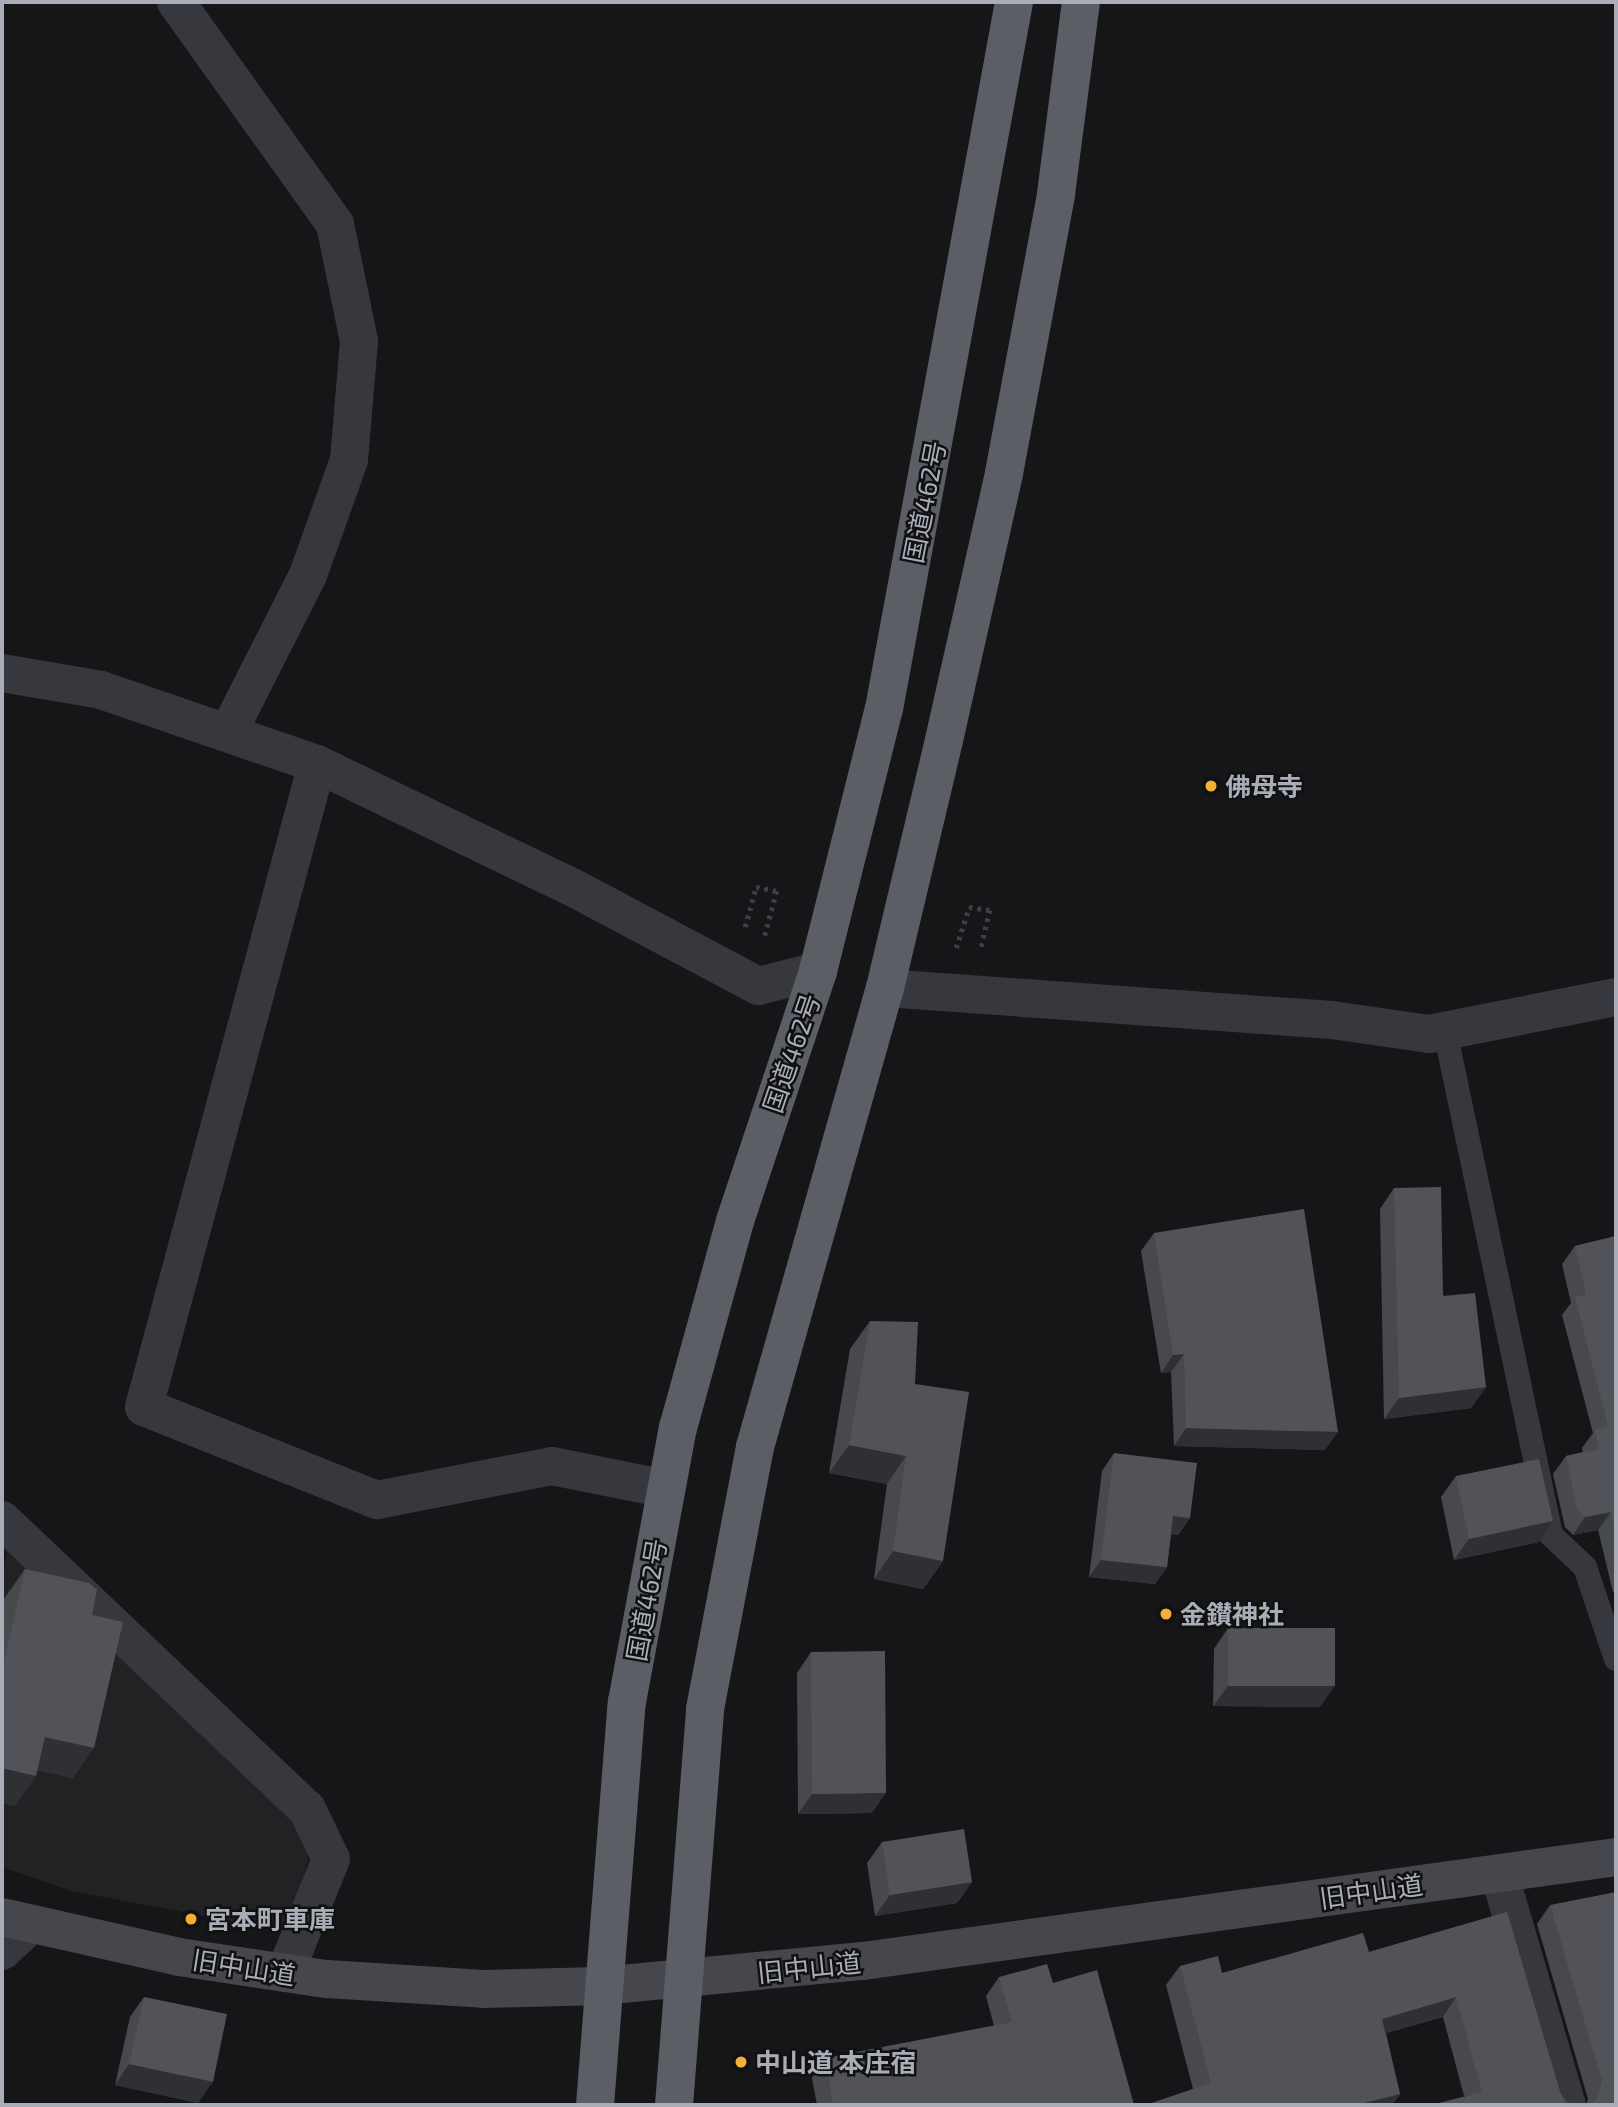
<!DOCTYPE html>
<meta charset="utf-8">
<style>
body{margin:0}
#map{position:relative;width:1618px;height:2107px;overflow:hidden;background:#161618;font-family:"Exo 2","Noto Sans JP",sans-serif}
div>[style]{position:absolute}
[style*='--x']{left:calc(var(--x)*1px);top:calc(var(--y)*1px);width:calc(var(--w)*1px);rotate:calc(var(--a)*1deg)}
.built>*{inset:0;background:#222225}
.path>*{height:4.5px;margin-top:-2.25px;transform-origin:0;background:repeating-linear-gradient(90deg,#3d3f44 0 3.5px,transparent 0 8.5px)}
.service>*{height:24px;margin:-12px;padding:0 12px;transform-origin:12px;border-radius:12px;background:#37383d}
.minor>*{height:38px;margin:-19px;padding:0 19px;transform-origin:19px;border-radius:19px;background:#37383d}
.tertiary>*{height:38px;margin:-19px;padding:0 19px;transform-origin:19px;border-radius:19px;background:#37383d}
.secondary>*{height:38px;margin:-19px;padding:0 19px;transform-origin:19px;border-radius:19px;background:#45474d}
.trunk>*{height:38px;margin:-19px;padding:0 19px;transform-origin:19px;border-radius:19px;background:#5b5e65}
.wall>*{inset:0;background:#47494d}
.shaded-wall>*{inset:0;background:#2f3033}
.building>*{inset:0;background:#525359}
.dots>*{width:19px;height:19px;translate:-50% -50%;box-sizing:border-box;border:4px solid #111113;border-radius:50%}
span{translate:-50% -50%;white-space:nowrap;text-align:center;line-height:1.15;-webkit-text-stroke:5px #111113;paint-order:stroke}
.street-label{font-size:26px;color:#a8adb8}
.poi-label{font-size:26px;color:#a8adb8;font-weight:700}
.left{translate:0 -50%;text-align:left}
.frame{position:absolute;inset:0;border:4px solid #a8adb8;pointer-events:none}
</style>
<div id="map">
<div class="built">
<div style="clip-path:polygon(9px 1545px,212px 1715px,306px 1841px,308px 1859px,290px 1932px,71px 1891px,2px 1867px,2px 1576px)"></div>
</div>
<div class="path">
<div style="--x:745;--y:927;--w:41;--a:-74.6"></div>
<div style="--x:756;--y:887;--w:21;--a:11"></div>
<div style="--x:777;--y:891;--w:50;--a:105.2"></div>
<div style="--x:956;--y:948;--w:43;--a:-72.4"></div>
<div style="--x:969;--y:907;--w:21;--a:8"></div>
<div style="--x:990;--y:910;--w:39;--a:103"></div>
</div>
<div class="service">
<div style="--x:1445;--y:1031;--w:515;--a:78.12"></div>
<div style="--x:1551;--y:1535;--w:47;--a:43.3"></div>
<div style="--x:1585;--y:1567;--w:97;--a:71.4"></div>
</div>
<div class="minor">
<div style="--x:176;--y:2;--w:273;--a:54.4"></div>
<div style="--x:335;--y:224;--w:119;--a:78.4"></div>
<div style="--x:359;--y:341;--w:119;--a:94.8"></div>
<div style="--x:349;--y:460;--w:122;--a:109.6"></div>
<div style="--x:308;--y:575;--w:175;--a:116.9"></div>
<div style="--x:2;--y:673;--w:100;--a:9.7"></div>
<div style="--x:101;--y:690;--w:228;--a:18.9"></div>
<div style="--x:317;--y:764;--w:283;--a:25.8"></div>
<div style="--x:572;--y:887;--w:211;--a:28"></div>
<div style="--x:758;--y:986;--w:62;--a:-14"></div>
<div style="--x:317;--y:764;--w:666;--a:105.06"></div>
<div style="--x:144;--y:1407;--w:251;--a:21.8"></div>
<div style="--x:377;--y:1500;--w:178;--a:-11"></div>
<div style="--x:552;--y:1466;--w:116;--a:11.4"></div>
<div style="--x:885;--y:988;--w:448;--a:4.1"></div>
<div style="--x:1332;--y:1020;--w:98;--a:8.2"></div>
<div style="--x:1429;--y:1034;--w:191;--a:-11.2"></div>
<div style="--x:2;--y:1520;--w:420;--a:43.5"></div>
<div style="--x:307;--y:1809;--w:55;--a:64.4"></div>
<div style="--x:331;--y:1859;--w:123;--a:112"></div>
<div style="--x:1499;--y:1873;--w:242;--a:73.7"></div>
</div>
<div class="tertiary">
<div style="--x:2;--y:1951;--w:38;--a:-43"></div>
</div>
<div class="secondary">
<div style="--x:2;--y:1917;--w:181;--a:12.7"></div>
<div style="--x:179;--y:1957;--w:150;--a:8.5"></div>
<div style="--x:327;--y:1979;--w:157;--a:3.6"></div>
<div style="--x:484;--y:1989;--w:117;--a:-1.5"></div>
<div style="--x:601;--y:1986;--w:263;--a:-5.5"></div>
<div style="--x:863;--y:1961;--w:760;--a:-7.86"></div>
</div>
<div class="trunk">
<div style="--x:595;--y:2105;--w:404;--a:-85.5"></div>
<div style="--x:627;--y:1702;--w:279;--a:-79.5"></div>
<div style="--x:678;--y:1428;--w:215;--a:-74.6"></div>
<div style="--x:735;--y:1221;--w:263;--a:-71.6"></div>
<div style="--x:818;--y:971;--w:270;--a:-75.9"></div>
<div style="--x:884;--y:709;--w:719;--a:-79.58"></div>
<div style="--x:674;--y:2105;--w:397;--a:-85.5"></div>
<div style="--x:705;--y:1709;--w:267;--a:-79.2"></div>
<div style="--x:755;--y:1447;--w:477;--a:-74.2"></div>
<div style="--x:885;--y:988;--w:255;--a:-76.6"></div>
<div style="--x:944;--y:740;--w:274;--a:-77.3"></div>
<div style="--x:1004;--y:473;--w:284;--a:-79.4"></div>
<div style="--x:1056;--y:194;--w:194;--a:-82.6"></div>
</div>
<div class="wall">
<div style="clip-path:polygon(1394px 1188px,1486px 1387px,1471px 1408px,1384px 1419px,1380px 1209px)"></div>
<div style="clip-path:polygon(1154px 1233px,1325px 1450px,1174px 1446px,1171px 1372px,1161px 1373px,1141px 1251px)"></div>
<div style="clip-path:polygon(1616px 1236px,1616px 1591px,1613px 1592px,1598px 1530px,1573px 1535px,1565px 1527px,1553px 1474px,1566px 1456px,1583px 1452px,1582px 1448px,1593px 1433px,1562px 1315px,1571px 1303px,1562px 1264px,1575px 1246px)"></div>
<div style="clip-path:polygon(870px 1321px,915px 1384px,943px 1561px,923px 1589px,874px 1579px,887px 1484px,829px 1473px,850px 1349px)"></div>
<div style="clip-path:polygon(1114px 1453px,1190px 1518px,1178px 1535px,1171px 1534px,1167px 1567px,1155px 1584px,1089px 1577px,1102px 1471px)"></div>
<div style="clip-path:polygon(1456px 1476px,1539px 1542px,1454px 1560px,1441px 1497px)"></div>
<div style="clip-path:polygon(25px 1569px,92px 1615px,73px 1778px,38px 1770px,15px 1806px,2px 1803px,2px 1610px,4px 1599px)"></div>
<div style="clip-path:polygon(1228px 1628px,1320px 1707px,1213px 1706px,1214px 1649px)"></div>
<div style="clip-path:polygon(811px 1652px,872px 1813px,798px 1814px,797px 1673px)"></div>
<div style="clip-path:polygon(882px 1842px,972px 1882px,957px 1903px,875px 1916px,867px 1863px)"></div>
<div style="clip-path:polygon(1550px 1905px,1616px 2105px,1586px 2105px,1588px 2099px,1537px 1924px)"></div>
<div style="clip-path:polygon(1507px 1912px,1560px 2092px,1464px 2096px,1443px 2017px,1386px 2033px,1400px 2094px,1392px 2105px,1146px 2105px,1193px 2089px,1166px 1985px,1180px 1966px,1222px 1973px,1369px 1952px)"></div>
<div style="clip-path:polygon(999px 1977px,1053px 1983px,1134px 2105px,817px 2105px,812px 2078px,826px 2058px,994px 2026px,986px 1996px)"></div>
<div style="clip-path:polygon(144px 1997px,198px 2103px,115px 2085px,130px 2017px)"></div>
</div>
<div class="shaded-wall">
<div style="clip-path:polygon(1184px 1354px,1171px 1372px,1161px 1373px,1173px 1355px)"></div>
<div style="clip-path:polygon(1486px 1387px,1471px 1408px,1384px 1419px,1399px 1398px)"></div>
<div style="clip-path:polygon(1186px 1428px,1338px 1432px,1325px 1450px,1174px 1446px)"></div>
<div style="clip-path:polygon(849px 1445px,906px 1456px,887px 1484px,829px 1473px)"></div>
<div style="clip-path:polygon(1611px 1512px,1598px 1530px,1573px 1535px,1585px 1517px)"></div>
<div style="clip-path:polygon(1173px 1516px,1190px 1518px,1178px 1535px,1161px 1533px)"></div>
<div style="clip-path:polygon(1553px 1521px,1539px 1542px,1454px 1560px,1469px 1539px)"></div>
<div style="clip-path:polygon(893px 1551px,943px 1561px,923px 1589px,874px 1579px)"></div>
<div style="clip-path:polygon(1101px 1560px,1167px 1567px,1155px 1584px,1089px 1577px)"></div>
<div style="clip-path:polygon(1228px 1686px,1335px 1686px,1320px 1707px,1213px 1706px)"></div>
<div style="clip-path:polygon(45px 1737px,94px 1748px,73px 1778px,24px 1767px)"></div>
<div style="clip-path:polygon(2px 1768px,36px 1776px,15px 1806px,2px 1803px)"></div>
<div style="clip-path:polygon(886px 1793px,872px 1813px,798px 1814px,812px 1794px)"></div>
<div style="clip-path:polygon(972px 1882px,957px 1903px,875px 1916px,890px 1895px)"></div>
<div style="clip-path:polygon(1456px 1997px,1443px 2017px,1369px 2038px,1382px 2019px)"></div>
<div style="clip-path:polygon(129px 2064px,213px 2082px,198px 2103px,115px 2085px)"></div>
<div style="clip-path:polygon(1400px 2094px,1392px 2105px,1355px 2105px)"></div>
</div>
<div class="building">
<div style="clip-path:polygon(1441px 1187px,1443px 1296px,1475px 1293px,1486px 1387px,1399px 1398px,1394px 1188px)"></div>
<div style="clip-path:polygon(1304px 1209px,1338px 1432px,1186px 1428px,1184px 1354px,1173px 1355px,1154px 1233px)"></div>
<div style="clip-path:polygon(1616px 1236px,1616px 1535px,1611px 1512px,1585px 1517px,1577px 1509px,1566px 1456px,1599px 1449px,1595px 1430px,1608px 1426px,1575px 1297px,1586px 1294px,1575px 1246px)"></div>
<div style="clip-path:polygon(870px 1321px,918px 1322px,915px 1384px,969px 1392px,943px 1561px,893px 1551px,906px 1456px,849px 1445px)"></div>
<div style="clip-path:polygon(1114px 1453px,1197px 1463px,1190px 1518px,1173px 1516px,1167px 1567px,1101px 1560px)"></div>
<div style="clip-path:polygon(1539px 1459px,1553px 1521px,1469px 1539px,1456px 1476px)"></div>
<div style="clip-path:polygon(25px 1569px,89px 1583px,97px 1590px,92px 1615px,123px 1622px,94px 1748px,45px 1737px,36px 1776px,2px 1768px,2px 1672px)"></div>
<div style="clip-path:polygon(1228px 1628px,1335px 1628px,1335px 1686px,1228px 1686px)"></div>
<div style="clip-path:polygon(885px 1651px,886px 1793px,812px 1794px,811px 1652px)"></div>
<div style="clip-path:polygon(964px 1829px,972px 1882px,890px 1895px,882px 1842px)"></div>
<div style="clip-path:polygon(1616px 1892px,1616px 2105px,1588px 2105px,1597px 2100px,1602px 2080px,1550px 1905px)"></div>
<div style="clip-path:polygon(1507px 1912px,1560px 2092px,1566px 2102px,1580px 2105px,1431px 2105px,1482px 2092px,1456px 1997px,1382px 2019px,1400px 2094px,1355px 2105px,1146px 2105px,1211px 2083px,1180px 1966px,1218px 1956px,1222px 1973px,1363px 1933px,1369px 1952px)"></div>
<div style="clip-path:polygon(1047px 1964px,1053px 1983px,1097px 1970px,1134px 2105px,833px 2105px,826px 2058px,1012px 2022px,999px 1977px)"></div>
<div style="clip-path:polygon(144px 1997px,227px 2014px,213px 2082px,129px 2064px)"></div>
</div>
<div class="dots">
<div style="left:1211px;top:786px;background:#f2b134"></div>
<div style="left:1166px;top:1614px;background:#f2b134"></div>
<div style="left:191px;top:1919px;background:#f2b134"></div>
<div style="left:741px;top:2062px;background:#f2b134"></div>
</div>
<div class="street-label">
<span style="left:924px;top:502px;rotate:-79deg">国道462号</span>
<span style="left:791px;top:1053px;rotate:-71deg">国道462号</span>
<span style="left:646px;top:1600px;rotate:-80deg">国道462号</span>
<span style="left:1371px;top:1891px;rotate:-8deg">旧中山道</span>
<span style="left:244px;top:1967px;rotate:9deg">旧中山道</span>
<span style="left:809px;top:1967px;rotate:-6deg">旧中山道</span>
</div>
<div class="poi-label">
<span class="left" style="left:1225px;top:786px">佛母寺</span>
<span class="left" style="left:1180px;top:1614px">金鑚神社</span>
<span class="left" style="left:205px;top:1919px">宮本町車庫</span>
<span class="left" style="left:755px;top:2062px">中山道 本庄宿</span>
</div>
<div class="frame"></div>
</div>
